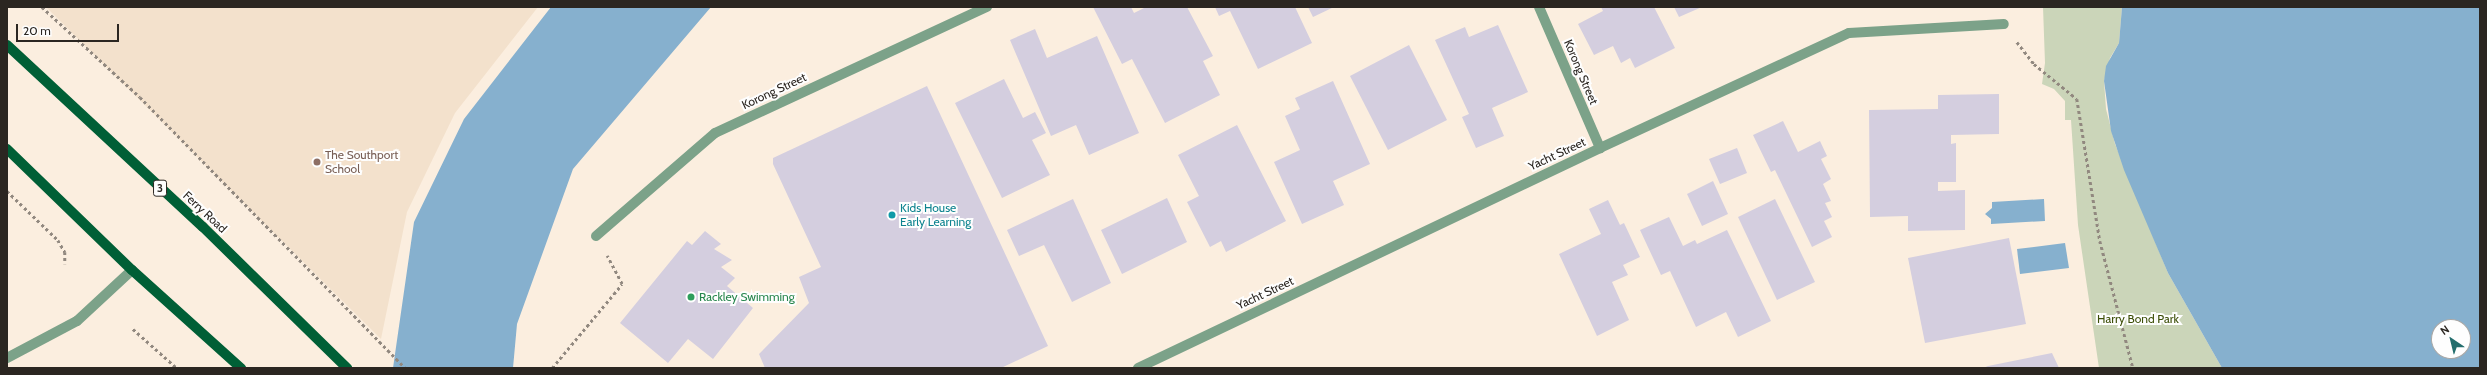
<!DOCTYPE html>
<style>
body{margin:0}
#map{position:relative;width:2487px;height:375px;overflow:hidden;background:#fbeedf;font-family:Cabin,sans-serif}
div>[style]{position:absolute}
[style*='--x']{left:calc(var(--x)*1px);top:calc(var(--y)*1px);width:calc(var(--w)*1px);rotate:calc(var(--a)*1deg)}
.built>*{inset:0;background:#f3e1cc}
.green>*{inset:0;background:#cbd5b9}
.water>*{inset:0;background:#86b0ce}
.building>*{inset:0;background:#d4cedf}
.path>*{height:2.5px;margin-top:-1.25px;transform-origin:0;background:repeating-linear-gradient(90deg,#91887f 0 3px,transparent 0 6px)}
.street>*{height:10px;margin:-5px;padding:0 5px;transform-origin:5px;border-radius:5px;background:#7ca289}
.primary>*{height:10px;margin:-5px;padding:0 5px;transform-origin:5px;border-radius:5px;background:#005f36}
.dots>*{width:11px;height:11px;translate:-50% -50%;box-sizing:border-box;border:2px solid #fefefe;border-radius:50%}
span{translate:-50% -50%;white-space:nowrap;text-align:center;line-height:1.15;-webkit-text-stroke:4px #fefefe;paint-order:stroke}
.shield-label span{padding:1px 3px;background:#fefefe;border:1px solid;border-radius:3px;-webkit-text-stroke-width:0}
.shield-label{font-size:11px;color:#2b2621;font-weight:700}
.street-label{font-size:12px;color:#2b2621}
.education-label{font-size:12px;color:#785e54}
.left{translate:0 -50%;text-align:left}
.culture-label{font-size:12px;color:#0d838f}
.leisure-label{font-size:12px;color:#27864d}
.park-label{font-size:12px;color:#3c4e07}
.frame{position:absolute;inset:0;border:8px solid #2b2621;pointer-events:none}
.north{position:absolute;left:2431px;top:319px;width:40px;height:40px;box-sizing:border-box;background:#fefefe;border:1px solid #aaa8a6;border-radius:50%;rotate:325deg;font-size:11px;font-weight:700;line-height:16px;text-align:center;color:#2b2621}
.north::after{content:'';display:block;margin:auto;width:14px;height:18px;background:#236e6d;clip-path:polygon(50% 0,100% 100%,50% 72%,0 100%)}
.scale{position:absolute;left:16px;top:24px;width:103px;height:18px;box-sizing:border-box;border:2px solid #2b2621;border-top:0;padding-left:5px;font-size:12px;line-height:14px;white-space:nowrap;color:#2b2621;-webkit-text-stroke:3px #fefefe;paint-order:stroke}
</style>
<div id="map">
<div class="built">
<div style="clip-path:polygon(46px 7px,538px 7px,455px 113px,407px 212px,381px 339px)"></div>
</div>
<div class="green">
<div style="clip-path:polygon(2043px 7px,2122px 7px,2119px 43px,2110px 58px,2104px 81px,2106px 109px,2115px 144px,2168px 273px,2222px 368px,2099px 368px,2078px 225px,2071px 120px,2065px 120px,2065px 101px,2054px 89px,2042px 84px,2045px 63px)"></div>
</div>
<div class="water">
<div style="clip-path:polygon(551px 7px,711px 7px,573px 169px,517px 324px,513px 368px,393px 368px,414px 222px,464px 119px)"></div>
<div style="clip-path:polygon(evenodd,2122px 7px,2480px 7px,2480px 368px,2222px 368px,2168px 273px,2124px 170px,2111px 131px,2104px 81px,2106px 66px,2119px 43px,2122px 7px,2439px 327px,2463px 327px,2463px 351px,2439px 351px,2439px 327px)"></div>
<div style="clip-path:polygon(2044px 199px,2045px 221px,1991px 224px,1991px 219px,1985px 214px,1992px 208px,1992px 202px)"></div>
<div style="clip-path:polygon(2065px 243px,2069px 268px,2020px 274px,2017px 249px)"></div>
</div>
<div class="building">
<div style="clip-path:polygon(1093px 7px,1131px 7px,1134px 13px,1146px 7px,1187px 7px,1213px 56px,1203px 61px,1220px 95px,1165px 123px,1132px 59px,1122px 64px)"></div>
<div style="clip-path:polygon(1215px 7px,1295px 7px,1312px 43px,1258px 69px,1230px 11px,1219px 16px)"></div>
<div style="clip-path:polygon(1308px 7px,1334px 7px,1313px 17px)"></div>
<div style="clip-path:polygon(1601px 7px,1654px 7px,1675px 48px,1635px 68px,1630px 58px,1621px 63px,1613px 46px,1594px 55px,1578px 24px,1603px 11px)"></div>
<div style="clip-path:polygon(1674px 7px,1702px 7px,1679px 17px)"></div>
<div style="clip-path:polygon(1498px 25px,1528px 92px,1492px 108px,1504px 136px,1476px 148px,1462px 117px,1469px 114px,1435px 40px,1465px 27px,1469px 37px)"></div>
<div style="clip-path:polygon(1035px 29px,1047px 58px,1097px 36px,1139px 133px,1089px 155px,1076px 125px,1051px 136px,1010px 40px)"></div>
<div style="clip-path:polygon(1409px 45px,1447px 120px,1388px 150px,1350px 76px)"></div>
<div style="clip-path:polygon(1004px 79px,1023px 118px,1035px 112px,1046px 133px,1032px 140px,1050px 175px,1002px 198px,955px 103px)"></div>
<div style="clip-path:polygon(1333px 81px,1370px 164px,1333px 181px,1344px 205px,1302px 224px,1274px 162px,1300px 150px,1285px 116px,1300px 109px,1295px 98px)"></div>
<div style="clip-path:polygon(927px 86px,1048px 346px,1001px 368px,765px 368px,759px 354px,809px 303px,799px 277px,821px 267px,773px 164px,773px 158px)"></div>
<div style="clip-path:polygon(1999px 94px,1999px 134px,1951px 135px,1951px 144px,1956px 143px,1956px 182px,1938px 182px,1938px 191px,1965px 190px,1965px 230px,1908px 231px,1908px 216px,1870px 217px,1869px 110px,1938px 109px,1938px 95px)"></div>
<div style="clip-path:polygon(1783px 121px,1798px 152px,1820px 141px,1827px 156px,1821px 159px,1831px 179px,1823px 184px,1831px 201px,1825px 203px,1832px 217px,1824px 221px,1832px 237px,1812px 247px,1775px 170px,1771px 172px,1753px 135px)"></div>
<div style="clip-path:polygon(1237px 125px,1286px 221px,1226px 252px,1221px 241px,1210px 247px,1187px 202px,1199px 196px,1178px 155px)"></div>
<div style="clip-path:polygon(1737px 148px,1747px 173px,1720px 184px,1709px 159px)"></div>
<div style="clip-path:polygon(1713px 181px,1728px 214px,1702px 226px,1687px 194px)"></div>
<div style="clip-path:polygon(1167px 198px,1187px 242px,1122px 274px,1101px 230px)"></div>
<div style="clip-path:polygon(1073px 199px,1111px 283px,1072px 302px,1044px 245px,1019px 256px,1007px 230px)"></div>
<div style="clip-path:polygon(1775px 199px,1815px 282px,1777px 300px,1738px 217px)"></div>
<div style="clip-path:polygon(1608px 200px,1620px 225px,1624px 223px,1640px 257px,1623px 265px,1628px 275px,1612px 282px,1629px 320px,1597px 336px,1559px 254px,1601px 234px,1589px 209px)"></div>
<div style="clip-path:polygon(1669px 217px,1683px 246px,1695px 240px,1697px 244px,1727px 230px,1771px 321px,1738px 337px,1726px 312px,1696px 327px,1670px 271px,1661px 275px,1640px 230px)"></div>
<div style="clip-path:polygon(705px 231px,721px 244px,714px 249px,732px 260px,721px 267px,735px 278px,727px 286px,753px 308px,713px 359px,688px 339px,668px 363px,620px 323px,687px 241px,692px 245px)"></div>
<div style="clip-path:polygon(2009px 238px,2026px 324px,1925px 343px,1908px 258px)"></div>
<div style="clip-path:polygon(2052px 353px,2059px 368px,1983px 368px,1988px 366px)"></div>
</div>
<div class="path">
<div style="--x:42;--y:7;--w:133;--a:42.6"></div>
<div style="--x:140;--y:97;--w:379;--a:45.6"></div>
<div style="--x:2017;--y:42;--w:28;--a:52"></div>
<div style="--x:2034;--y:64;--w:55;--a:39.1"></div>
<div style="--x:2077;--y:99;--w:144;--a:80.8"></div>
<div style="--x:2100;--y:241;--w:131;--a:75.4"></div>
<div style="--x:7;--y:191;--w:71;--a:43.9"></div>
<div style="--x:58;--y:240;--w:14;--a:60"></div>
<div style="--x:65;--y:252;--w:12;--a:90"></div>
<div style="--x:133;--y:329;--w:59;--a:41.6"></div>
<div style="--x:552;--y:368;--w:109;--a:-50.2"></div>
<div style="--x:622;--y:284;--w:32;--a:-118"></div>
</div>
<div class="street">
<div style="--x:1539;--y:7;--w:154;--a:66.6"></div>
<div style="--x:596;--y:236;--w:157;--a:-40.9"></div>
<div style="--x:715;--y:133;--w:300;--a:-24.9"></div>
<div style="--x:7;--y:358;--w:79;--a:-27.9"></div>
<div style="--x:77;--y:321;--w:75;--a:-42.8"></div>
<div style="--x:1138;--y:368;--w:512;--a:-25.46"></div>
<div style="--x:1600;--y:148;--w:274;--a:-24.8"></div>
<div style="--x:1849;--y:33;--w:155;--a:-3.3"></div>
</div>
<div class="primary">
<div style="--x:7;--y:45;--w:267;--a:42.9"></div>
<div style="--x:203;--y:227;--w:202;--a:44.4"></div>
<div style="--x:7;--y:149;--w:174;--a:44.1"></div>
<div style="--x:132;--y:270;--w:147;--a:42"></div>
</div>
<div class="dots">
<div style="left:317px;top:162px;background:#8d6e63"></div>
<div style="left:892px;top:215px;background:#0f9aa8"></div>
<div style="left:691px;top:297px;background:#2e9e5b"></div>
</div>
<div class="shield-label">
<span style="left:160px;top:188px">3</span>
</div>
<div class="street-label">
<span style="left:1581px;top:72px;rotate:67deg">Korong Street</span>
<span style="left:774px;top:91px;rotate:-25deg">Korong Street</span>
<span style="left:1557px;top:154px;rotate:-25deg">Yacht Street</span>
<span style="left:205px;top:212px;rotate:43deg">Ferry Road</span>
<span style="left:1265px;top:293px;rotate:-25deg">Yacht Street</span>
</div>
<div class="education-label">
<span class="left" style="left:325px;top:162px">The Southport<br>School</span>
</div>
<div class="culture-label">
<span class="left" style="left:900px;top:215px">Kids House<br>Early Learning</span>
</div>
<div class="leisure-label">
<span class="left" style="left:699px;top:297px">Rackley Swimming</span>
</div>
<div class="park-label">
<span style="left:2138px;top:319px">Harry Bond Park</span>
</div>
<div class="frame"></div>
<div class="north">N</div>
<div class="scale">20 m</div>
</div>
